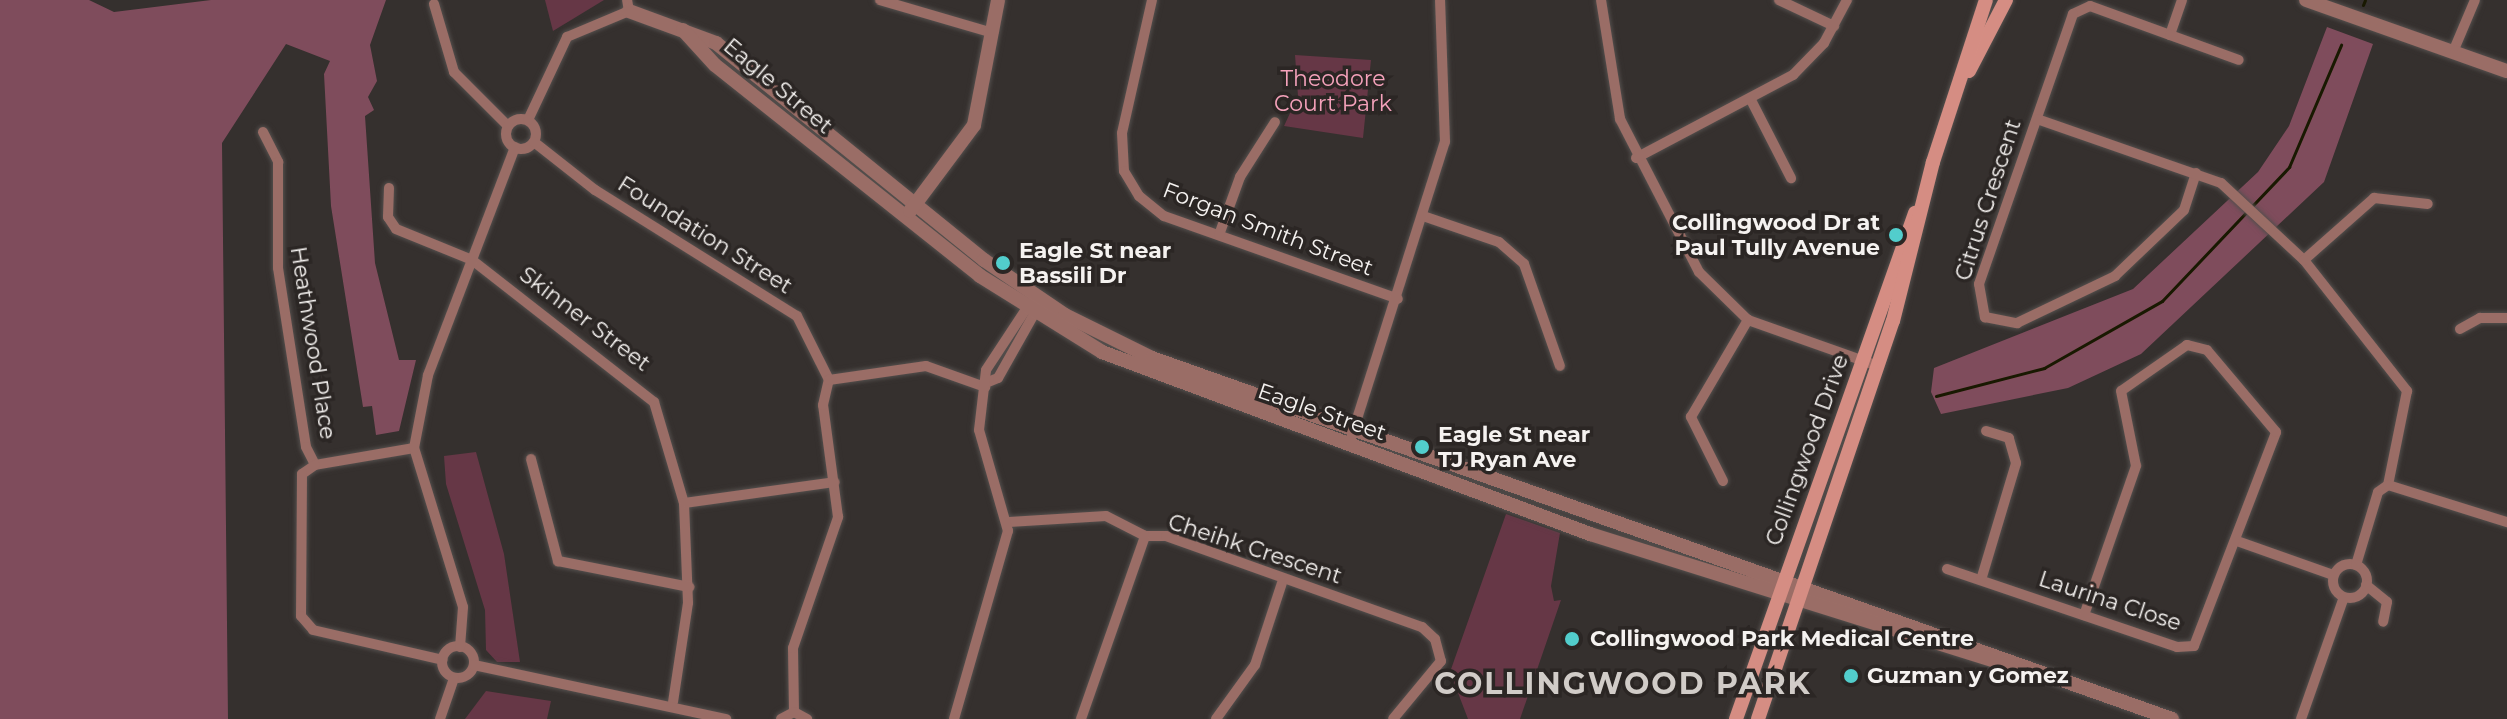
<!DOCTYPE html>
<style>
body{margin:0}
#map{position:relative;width:2507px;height:719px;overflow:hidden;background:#35302e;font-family:Montserrat,sans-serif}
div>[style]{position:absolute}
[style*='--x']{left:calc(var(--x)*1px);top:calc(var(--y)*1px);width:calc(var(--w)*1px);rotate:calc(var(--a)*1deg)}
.green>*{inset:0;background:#663746}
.forest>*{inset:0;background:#7f4c5c}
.stream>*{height:3px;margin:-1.5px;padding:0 1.5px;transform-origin:1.5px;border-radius:1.5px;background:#191901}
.roads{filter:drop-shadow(0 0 2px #544f4d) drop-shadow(0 0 2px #544f4d)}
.minor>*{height:10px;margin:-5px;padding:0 5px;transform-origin:5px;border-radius:5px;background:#9a6d66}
.minor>.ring{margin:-5px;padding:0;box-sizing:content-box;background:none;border:10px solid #9a6d66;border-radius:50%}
.tertiary>*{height:14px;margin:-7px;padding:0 7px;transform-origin:7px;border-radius:7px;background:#9a6d66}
.secondary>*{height:14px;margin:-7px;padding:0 7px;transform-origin:7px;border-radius:7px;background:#d58d83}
.dots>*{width:22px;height:22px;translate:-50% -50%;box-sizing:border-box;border:4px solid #2b2624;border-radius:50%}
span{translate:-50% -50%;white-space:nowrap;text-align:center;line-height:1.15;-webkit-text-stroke:7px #2b2624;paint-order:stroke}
.park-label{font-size:22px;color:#f5a2bb}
.street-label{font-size:22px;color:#f5f2f0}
.poi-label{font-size:22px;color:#f5f2f0;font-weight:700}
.right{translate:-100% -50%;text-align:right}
.left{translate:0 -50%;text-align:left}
.district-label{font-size:30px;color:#d1ccc8;font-weight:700;letter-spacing:2px}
</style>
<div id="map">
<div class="green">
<div style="clip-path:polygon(545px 0,604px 0,553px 31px)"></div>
<div style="clip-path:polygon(1295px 55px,1371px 60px,1363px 138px,1284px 126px,1298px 96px)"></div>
<div style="clip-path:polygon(476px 452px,504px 554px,520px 662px,497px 662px,486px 650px,485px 610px,446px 484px,444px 456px)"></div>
<div style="clip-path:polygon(1506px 514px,1560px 533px,1551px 586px,1554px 601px,1561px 600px,1520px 719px,1468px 719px,1450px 672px)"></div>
<div style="clip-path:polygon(486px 691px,551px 701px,547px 719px,465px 719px)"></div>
</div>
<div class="forest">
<div style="clip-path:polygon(0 0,89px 0,114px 12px,211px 0,386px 0,370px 45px,377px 81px,368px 97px,374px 110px,365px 116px,375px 263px,399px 360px,416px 360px,399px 431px,376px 435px,372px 406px,363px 407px,331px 206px,324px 74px,330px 61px,286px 44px,222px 143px,228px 719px,0 719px)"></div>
<div style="clip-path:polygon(2327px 27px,2373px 44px,2324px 182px,2141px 354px,2068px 388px,1941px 414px,1931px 392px,1934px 368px,2133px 289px,2258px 172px,2289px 126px)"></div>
</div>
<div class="stream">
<div style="--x:2363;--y:5;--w:5;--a:-68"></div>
<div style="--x:1936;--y:396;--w:112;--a:-14.5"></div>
<div style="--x:2044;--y:368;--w:136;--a:-29.6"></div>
<div style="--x:2162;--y:301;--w:185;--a:-46.5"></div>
<div style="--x:2289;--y:167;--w:133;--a:-66.9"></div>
</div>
<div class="roads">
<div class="minor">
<div style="--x:880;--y:0;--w:118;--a:16.3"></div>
<div style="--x:1152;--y:0;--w:136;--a:102.7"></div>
<div style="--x:1122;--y:133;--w:38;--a:87"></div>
<div style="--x:1124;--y:171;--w:29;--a:59"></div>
<div style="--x:1139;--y:196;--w:32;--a:39"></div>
<div style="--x:1164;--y:216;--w:248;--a:19.5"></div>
<div style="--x:1601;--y:0;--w:121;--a:80.9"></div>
<div style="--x:1620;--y:119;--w:172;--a:62.7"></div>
<div style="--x:1699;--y:272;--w:69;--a:44.4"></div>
<div style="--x:1748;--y:320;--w:138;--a:19.5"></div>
<div style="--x:1779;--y:0;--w:61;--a:25.3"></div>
<div style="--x:2182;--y:0;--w:37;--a:109"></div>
<div style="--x:2170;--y:35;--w:85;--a:-160.1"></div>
<div style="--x:2090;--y:6;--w:19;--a:155"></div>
<div style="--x:2073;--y:14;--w:286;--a:109.2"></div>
<div style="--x:1979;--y:284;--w:34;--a:80"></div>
<div style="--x:1985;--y:317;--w:33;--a:11"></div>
<div style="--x:2017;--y:323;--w:109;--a:-25.6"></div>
<div style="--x:2115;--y:276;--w:95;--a:-43.7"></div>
<div style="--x:2184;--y:210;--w:39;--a:-72"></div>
<div style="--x:434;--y:4;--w:71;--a:73.6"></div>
<div style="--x:454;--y:72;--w:76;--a:45"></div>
<div style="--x:2170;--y:35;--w:73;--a:19.9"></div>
<div style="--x:2453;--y:52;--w:56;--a:-67.1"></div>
<div style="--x:1751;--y:100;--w:88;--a:62.9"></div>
<div style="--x:2037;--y:119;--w:195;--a:19.2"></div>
<div style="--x:2221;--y:183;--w:113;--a:42.9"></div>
<div style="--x:2304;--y:260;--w:167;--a:51.8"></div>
<div style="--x:2407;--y:391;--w:96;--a:101.4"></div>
<div class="ring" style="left:506px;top:119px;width:20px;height:20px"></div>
<div style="--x:528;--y:120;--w:92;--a:-64.8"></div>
<div style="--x:567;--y:37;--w:67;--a:-22.8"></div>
<div style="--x:629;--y:11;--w:11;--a:-100"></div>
<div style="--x:263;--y:132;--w:34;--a:63"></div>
<div style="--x:278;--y:162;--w:106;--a:90"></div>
<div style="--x:278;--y:268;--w:181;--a:81.1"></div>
<div style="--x:306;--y:447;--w:20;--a:63"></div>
<div style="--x:534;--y:142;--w:78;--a:38.2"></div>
<div style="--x:595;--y:190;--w:238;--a:32"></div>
<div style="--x:797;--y:316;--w:72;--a:63.4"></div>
<div style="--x:1636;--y:158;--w:178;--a:-27.9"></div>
<div style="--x:1793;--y:75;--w:45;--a:-45.9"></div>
<div style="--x:1824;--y:43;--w:49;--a:-61.9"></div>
<div style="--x:389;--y:188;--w:29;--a:92"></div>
<div style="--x:388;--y:217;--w:14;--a:56"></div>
<div style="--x:396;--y:229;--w:82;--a:22.2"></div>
<div style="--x:472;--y:260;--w:231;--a:38"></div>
<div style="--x:654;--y:402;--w:105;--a:73.5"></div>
<div style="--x:684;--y:503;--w:100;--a:87.7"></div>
<div style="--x:688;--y:603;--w:100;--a:98.6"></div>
<div style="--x:1426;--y:217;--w:77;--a:18.9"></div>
<div style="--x:1499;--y:242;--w:33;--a:41"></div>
<div style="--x:1524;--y:264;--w:108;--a:70.6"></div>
<div style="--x:1219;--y:235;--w:62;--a:-70.1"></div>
<div style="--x:1240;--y:177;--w:65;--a:-57.5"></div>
<div style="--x:2304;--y:260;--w:94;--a:-41.5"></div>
<div style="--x:2374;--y:198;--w:54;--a:6.3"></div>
<div style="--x:2460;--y:329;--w:23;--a:-29"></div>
<div style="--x:2480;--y:318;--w:27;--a:0"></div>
<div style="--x:988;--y:382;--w:11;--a:-22"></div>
<div style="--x:998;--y:378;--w:81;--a:-60.6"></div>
<div style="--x:1349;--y:444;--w:317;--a:-72.4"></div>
<div style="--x:1445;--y:142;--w:142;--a:-92"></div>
<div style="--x:414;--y:448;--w:100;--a:170.3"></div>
<div style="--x:315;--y:465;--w:16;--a:145"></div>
<div style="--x:302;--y:474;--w:142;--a:90.4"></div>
<div style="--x:301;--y:616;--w:18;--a:49"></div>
<div style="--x:313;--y:630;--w:133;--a:13"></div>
<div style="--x:531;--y:459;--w:106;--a:75.2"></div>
<div style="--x:558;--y:561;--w:134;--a:11.2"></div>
<div style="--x:1723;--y:481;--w:72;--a:-116.6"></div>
<div style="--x:1691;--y:417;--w:113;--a:-59.6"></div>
<div style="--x:684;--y:503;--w:152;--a:-7.9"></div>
<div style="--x:1009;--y:522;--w:97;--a:-3.5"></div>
<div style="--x:1106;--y:516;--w:44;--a:27.1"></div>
<div style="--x:1145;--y:536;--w:21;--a:0"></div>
<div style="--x:1166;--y:536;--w:272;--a:19.6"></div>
<div style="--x:1422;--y:627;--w:18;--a:43"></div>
<div style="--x:1435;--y:639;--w:23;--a:75"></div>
<div style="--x:1441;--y:661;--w:75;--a:129.6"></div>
<div style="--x:2237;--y:541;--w:102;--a:19.5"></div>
<div class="ring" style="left:2333px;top:564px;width:24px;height:24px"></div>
<div style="--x:2356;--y:565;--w:76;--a:-73.2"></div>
<div style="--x:2378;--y:492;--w:12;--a:-35"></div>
<div style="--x:2388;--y:485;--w:125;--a:17.3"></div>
<div style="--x:1947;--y:569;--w:243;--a:18.7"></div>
<div style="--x:2177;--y:647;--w:17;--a:-3"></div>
<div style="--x:2194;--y:646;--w:229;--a:-69"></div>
<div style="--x:2276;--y:432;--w:107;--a:-130.1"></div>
<div style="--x:2207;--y:350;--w:21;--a:-166"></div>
<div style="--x:2187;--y:345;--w:80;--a:145.1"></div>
<div style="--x:2121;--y:391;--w:76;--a:78.7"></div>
<div style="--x:2136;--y:466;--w:158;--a:109.2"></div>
<div style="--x:1981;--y:580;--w:122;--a:-73.3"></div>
<div style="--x:2016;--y:463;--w:26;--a:-106"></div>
<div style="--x:2009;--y:438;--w:24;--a:-163"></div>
<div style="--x:2366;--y:585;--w:27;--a:39"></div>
<div style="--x:2387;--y:602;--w:20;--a:101"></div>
<div class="ring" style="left:442px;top:646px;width:22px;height:22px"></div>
<div style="--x:460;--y:647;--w:40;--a:-85.7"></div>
<div style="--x:463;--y:607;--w:166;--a:-107.1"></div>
<div style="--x:414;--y:448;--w:74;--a:-79.1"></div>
<div style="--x:428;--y:375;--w:244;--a:-69.1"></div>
<div style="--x:474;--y:665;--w:258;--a:12.1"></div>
<div style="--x:794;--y:712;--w:64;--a:-90.9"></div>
<div style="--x:793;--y:648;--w:139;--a:-71"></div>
<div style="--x:838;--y:517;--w:113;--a:-97.6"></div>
<div style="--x:823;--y:405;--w:26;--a:-77"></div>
<div style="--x:829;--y:380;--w:98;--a:-8.2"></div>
<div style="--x:926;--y:366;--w:63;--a:19.6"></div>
<div style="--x:440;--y:719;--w:43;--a:-71.1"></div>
<div style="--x:781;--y:719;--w:15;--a:-28"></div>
<div style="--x:794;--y:712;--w:15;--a:28"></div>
<div style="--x:954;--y:719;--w:196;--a:-74"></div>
<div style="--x:1008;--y:531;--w:105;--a:-106"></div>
<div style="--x:979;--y:430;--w:60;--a:-83.3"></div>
<div style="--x:986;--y:370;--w:80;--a:-56.7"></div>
<div style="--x:1081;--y:719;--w:194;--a:-70.7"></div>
<div style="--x:1216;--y:719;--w:67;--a:-54.2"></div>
<div style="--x:1255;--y:665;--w:86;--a:-71.8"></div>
<div style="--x:2301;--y:719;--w:129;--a:-70.6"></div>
</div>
<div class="tertiary">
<div style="--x:2306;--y:0;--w:213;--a:19.5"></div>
<div style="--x:629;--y:11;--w:93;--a:20.2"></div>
<div style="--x:716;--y:43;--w:345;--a:39"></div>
<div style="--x:984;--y:260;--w:98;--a:34.2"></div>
<div style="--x:1065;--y:315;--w:97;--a:26.3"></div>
<div style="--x:1152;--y:358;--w:1082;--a:19.49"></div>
<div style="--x:683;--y:30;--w:47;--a:47.6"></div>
<div style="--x:715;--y:65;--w:339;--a:38.5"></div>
<div style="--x:980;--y:276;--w:144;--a:31.9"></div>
<div style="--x:1102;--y:352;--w:521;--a:20.45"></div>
<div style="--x:1590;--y:534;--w:448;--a:17.4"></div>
<div style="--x:910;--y:211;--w:107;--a:-53.3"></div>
<div style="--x:974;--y:125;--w:127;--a:-79.1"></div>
</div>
<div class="secondary">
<div style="--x:1969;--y:71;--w:80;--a:-62.5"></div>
<div style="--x:1736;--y:719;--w:537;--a:-70.52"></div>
<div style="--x:1758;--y:719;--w:420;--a:-71.3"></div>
<div style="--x:1893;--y:321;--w:164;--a:-75.9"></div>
<div style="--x:1933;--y:162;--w:170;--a:-71.9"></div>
</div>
</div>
<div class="dots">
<div style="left:1896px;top:235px;background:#52cdcc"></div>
<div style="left:1003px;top:263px;background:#52cdcc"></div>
<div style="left:1422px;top:447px;background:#52cdcc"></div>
<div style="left:1572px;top:639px;background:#52cdcc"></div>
<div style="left:1851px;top:676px;background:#52cdcc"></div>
</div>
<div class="park-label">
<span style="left:1333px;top:91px">Theodore<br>Court Park</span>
</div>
<div class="street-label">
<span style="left:778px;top:86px;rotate:40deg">Eagle Street</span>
<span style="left:1988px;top:200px;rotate:-72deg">Citrus Crescent</span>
<span style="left:1268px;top:229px;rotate:21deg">Forgan Smith Street</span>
<span style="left:705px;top:235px;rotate:32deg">Foundation Street</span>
<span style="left:585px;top:319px;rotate:37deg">Skinner Street</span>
<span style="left:313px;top:343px;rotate:81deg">Heathwood Place</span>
<span style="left:1322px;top:412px;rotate:19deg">Eagle Street</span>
<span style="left:1807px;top:450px;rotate:-70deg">Collingwood Drive</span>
<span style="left:1255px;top:549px;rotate:18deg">Cheihk Crescent</span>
<span style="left:2110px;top:601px;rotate:18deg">Laurina Close</span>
</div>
<div class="poi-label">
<span class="right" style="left:1880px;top:235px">Collingwood Dr at<br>Paul Tully Avenue</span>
<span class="left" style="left:1019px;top:263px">Eagle St near<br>Bassili Dr</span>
<span class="left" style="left:1438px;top:447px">Eagle St near<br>TJ Ryan Ave</span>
<span class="left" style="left:1590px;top:639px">Collingwood Park Medical Centre</span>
<span class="left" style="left:1867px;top:676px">Guzman y Gomez</span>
</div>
<div class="district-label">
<span style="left:1623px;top:684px">COLLINGWOOD PARK</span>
</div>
</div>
